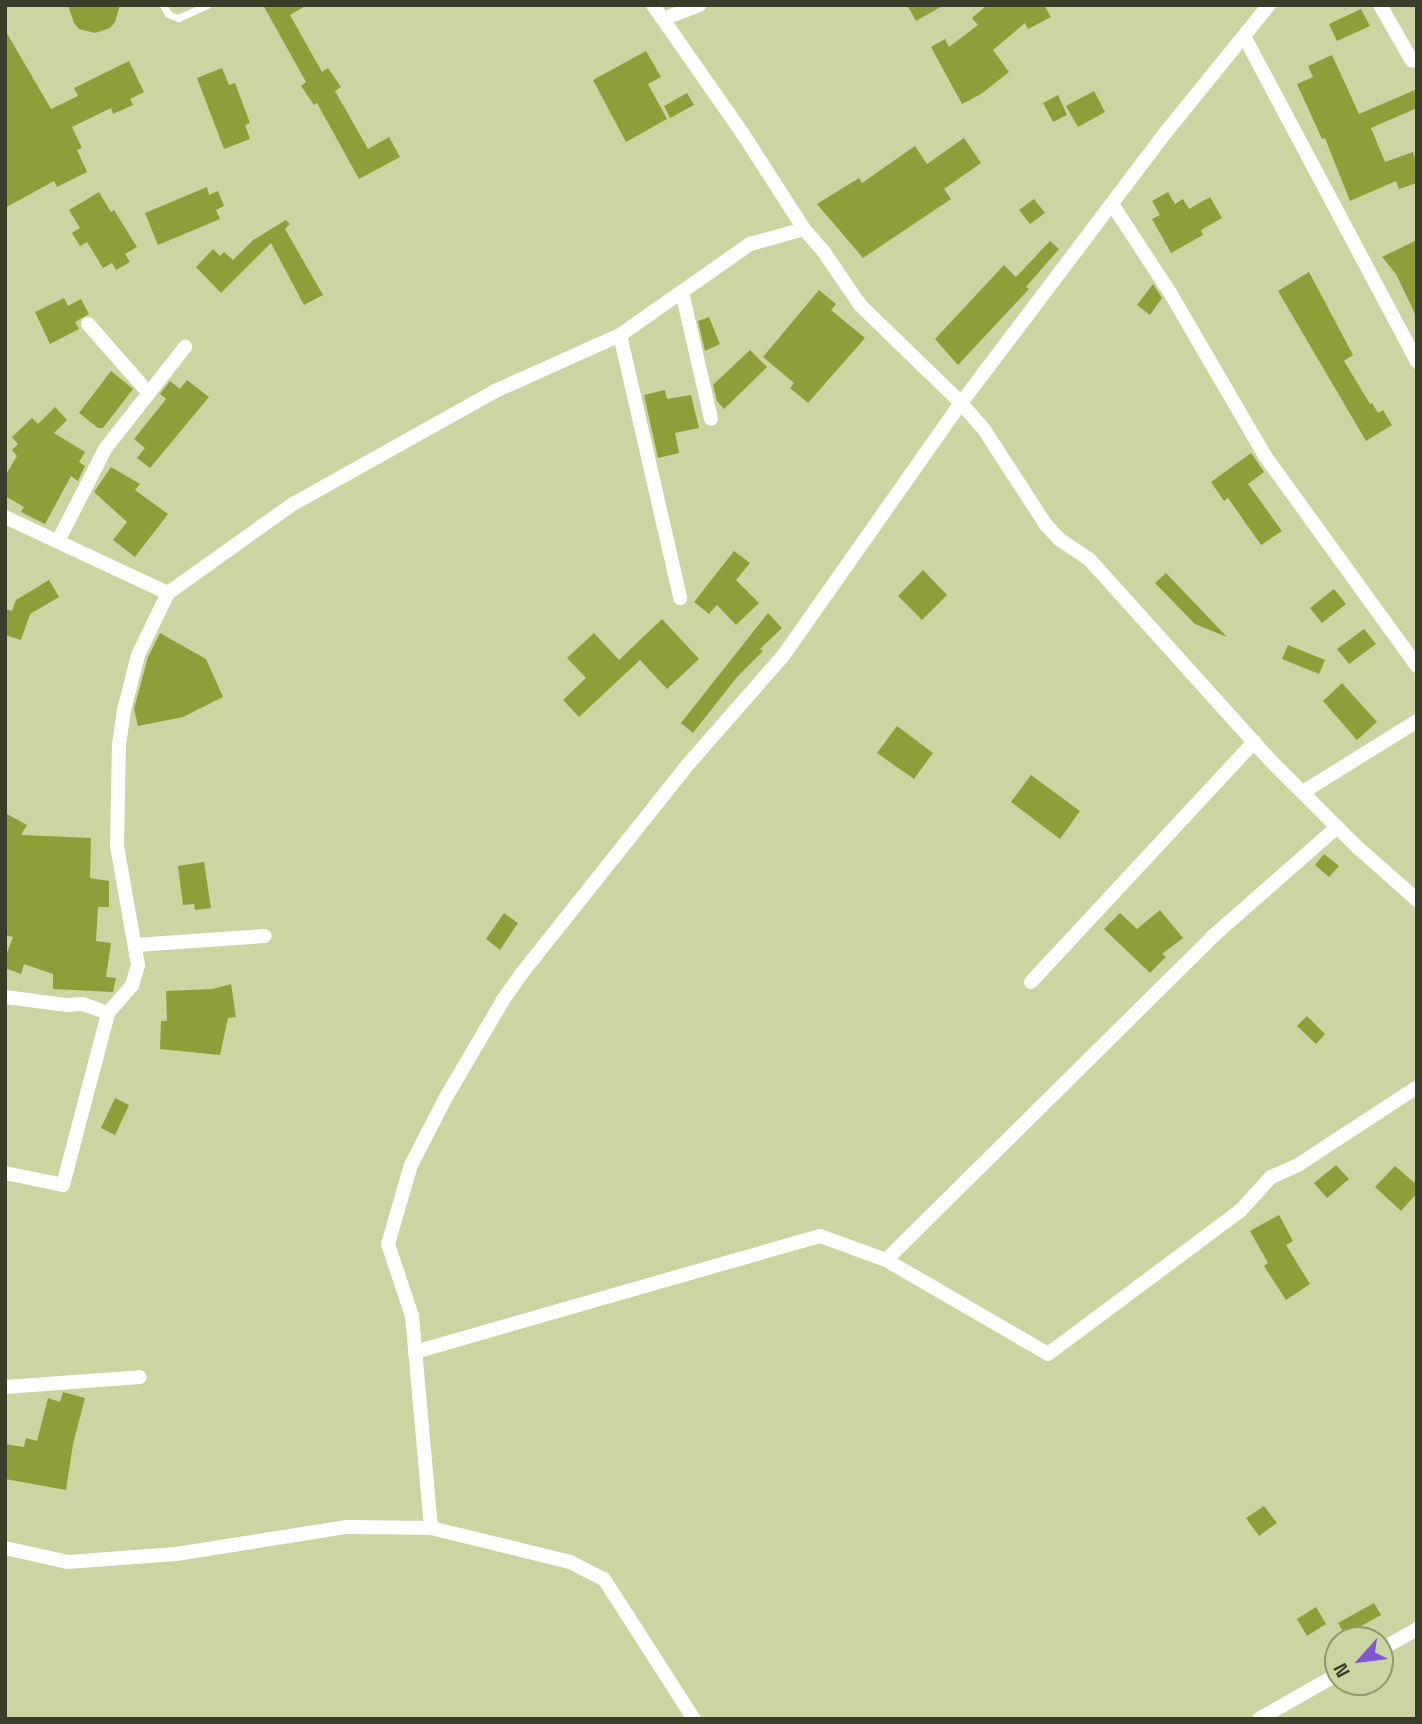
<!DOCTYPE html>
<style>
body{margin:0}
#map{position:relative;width:1422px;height:1724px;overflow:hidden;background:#cbd5a1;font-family:"Space Grotesk",sans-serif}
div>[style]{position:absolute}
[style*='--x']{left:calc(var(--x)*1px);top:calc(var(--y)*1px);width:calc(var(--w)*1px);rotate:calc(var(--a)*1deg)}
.building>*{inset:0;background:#909e3a}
.service>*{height:7px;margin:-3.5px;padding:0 3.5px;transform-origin:3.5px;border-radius:3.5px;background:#fff}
.minor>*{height:14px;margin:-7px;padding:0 7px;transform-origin:7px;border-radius:7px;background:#fff}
span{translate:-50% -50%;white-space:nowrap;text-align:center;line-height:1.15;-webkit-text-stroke:7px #cbd5a1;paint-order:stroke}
.frame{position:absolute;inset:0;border:7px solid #3a3e29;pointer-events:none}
.north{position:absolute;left:1324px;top:1626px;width:70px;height:70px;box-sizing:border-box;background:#cbd5a1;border:2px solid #919971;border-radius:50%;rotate:242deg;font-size:19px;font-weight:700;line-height:28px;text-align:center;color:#3a3e29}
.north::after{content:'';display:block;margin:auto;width:24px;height:32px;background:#8256cf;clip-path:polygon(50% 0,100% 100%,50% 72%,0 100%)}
</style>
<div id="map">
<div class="building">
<div style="clip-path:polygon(68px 5px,120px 5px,115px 22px,110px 28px,95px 33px,79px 29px,74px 23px)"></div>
<div style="clip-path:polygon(263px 5px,307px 5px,290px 15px,322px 72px,328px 68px,341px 87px,335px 91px,368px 149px,389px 137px,400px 157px,359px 179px,317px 103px,314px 105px,301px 86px,306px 82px)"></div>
<div style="clip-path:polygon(907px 5px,944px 5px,916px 21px)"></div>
<div style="clip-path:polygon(987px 5px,1044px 5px,1051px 17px,1028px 29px,1025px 23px,993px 50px,1009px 72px,981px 94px,962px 104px,931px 47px,945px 39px,949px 47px,978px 25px,972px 18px)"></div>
<div style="clip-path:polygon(1361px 9px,1370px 26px,1337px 41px,1329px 24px)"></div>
<div style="clip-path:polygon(5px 30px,51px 109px,78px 96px,74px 88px,129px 61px,144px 92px,130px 99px,133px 105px,113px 114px,111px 108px,72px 127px,82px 148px,77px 150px,87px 172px,57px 187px,54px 181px,5px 208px)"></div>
<div style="clip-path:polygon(646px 51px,661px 77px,648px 84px,667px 119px,626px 142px,593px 80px)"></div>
<div style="clip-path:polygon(1332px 55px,1359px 114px,1417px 89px,1417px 108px,1371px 128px,1385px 162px,1413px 152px,1417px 164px,1417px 183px,1399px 189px,1396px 181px,1350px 201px,1325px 138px,1322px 139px,1297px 84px,1313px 77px,1308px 66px)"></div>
<div style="clip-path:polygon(222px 68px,229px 85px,235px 83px,250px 123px,245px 125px,250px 139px,224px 149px,197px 78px)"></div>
<div style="clip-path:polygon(1094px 91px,1105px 112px,1078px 127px,1066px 106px)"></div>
<div style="clip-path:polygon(687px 93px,694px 105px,670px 118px,664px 106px)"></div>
<div style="clip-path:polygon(1058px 95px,1067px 115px,1053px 122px,1043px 103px)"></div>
<div style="clip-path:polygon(964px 138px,981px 163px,944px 189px,951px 199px,863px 258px,817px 204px,859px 178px,862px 183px,915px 146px,927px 164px)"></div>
<div style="clip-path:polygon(207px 187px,209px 195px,218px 191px,224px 206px,216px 210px,220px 219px,158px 245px,145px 213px)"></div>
<div style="clip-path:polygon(99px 192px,111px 212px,114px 210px,137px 247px,125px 254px,130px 262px,116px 270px,112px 263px,103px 268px,87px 242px,80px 246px,72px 233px,80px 228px,69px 210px)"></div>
<div style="clip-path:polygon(1168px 192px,1175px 204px,1183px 199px,1189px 209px,1210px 197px,1222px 218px,1201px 230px,1203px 235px,1171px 253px,1152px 219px,1160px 215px,1152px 201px)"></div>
<div style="clip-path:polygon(1034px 199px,1045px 213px,1030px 224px,1019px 210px)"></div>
<div style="clip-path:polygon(286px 220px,290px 224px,285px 229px,323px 295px,304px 305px,271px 243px,221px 293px,196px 267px,213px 249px,220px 256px,224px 252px,233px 260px,253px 240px)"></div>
<div style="clip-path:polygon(1417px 240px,1417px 318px,1396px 274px,1382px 257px)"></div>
<div style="clip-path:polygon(1050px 241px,1059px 249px,1026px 287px,1029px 289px,958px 365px,935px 339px,1004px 265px,1016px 277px)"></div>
<div style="clip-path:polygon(1309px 272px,1353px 355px,1344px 361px,1370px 404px,1372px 403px,1378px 413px,1383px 410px,1392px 425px,1366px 441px,1278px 291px)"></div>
<div style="clip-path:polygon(1153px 284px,1162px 298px,1150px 315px,1137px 305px)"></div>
<div style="clip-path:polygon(819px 290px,836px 304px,831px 310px,865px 338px,808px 403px,790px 388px,794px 383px,763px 357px)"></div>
<div style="clip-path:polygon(64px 298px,68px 306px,81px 299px,89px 314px,75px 322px,79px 329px,50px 344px,35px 312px)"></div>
<div style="clip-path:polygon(709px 317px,720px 344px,705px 351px,698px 321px)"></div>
<div style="clip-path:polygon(750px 350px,767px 367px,724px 409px,717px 401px,713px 385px)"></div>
<div style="clip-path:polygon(111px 371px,133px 389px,103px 428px,98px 428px,79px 413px)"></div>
<div style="clip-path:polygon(187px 380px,209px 397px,150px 468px,137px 458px,145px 448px,134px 439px,166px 399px,160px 394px,170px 381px,180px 389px)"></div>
<div style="clip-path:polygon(665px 390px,667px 399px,691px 395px,699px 428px,675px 433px,679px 453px,658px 458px,644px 395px)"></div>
<div style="clip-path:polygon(55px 407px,67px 420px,54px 433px,85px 452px,79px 462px,85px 466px,78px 481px,71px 476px,45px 524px,21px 512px,24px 507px,5px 496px,5px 476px,17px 456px,12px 450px,18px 444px,12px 437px,32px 418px,38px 424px)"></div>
<div style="clip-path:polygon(1251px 453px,1264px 472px,1248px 484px,1282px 531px,1261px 545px,1228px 498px,1224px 501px,1211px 482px)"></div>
<div style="clip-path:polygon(111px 467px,140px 484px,135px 490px,168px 514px,135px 557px,113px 540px,127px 522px,94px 492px)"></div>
<div style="clip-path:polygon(734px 551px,750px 563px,736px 580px,759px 603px,736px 625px,717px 605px,709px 614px,694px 602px)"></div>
<div style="clip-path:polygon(923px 570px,947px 595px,922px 620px,898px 596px)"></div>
<div style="clip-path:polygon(1166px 573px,1227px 637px,1195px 624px,1155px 583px)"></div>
<div style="clip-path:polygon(49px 580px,59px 597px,30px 614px,21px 640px,5px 635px,5px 609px,12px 611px,16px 600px)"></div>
<div style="clip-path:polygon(1334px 589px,1346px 604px,1322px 623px,1310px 608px)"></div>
<div style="clip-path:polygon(768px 613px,782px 628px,760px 649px,763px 651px,737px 677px,693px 733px,681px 723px)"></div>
<div style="clip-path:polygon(662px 619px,699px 659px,667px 689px,640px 660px,579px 717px,563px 700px,586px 678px,567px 658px,594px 633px,619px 660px)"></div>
<div style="clip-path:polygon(1364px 629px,1376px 644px,1349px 664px,1337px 649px)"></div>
<div style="clip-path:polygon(160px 633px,206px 659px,223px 697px,183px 717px,138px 726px,134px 709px,148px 657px)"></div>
<div style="clip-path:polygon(1288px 645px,1325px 660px,1319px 674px,1282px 659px)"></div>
<div style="clip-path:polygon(1342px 683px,1377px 722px,1357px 740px,1323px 701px)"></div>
<div style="clip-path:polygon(897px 726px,933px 753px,914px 779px,877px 753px)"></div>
<div style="clip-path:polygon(1031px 775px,1080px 811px,1060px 839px,1011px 802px)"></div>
<div style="clip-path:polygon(5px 813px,27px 825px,21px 835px,91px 838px,90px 878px,109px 881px,109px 907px,98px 907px,96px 941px,111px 943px,106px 977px,116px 978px,113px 992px,53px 989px,53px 974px,24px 964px,21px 974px,5px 968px,5px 958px,13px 937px,5px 935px)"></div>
<div style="clip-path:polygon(1324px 854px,1339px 866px,1329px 877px,1315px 865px)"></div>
<div style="clip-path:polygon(204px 862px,211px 908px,195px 910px,194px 904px,183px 905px,178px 866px)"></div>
<div style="clip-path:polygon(1160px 910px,1183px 938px,1162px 954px,1166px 957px,1150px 973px,1104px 929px,1120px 913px,1137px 929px)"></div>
<div style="clip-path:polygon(504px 913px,518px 923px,500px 950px,486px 939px)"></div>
<div style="clip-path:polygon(231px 984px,236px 1017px,228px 1018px,220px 1055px,160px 1049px,161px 1021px,167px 1021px,166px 991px,213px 989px)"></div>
<div style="clip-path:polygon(1307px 1016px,1325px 1034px,1316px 1044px,1297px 1026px)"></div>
<div style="clip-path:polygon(115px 1098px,129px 1105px,115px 1135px,101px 1128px)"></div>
<div style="clip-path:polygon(1336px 1165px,1349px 1179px,1327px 1198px,1314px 1183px)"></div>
<div style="clip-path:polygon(1395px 1166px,1417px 1185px,1417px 1193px,1401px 1211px,1375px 1187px)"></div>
<div style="clip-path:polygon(1279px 1215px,1293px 1241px,1286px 1245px,1310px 1284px,1286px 1300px,1264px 1266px,1268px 1263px,1250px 1231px)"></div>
<div style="clip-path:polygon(63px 1392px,85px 1398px,73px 1444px,66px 1490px,5px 1479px,5px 1444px,24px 1447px,26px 1438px,37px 1441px,48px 1398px,60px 1402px)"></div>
<div style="clip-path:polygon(1264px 1506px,1277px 1523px,1259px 1536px,1246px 1518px)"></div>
<div style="clip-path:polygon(1374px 1603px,1381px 1615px,1345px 1635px,1338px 1623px)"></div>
<div style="clip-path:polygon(1316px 1607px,1326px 1624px,1307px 1636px,1297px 1619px)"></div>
</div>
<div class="service">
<div style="--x:163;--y:5;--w:10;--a:61"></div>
<div style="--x:168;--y:14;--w:11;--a:22"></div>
<div style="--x:178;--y:18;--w:32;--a:-24"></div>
</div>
<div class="minor">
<div style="--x:653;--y:5;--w:157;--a:55.1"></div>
<div style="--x:743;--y:134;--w:113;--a:57.3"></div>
<div style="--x:804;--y:229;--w:30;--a:49"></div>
<div style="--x:824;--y:252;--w:64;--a:55.8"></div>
<div style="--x:860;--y:305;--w:141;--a:44.1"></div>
<div style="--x:961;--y:403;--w:37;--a:49"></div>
<div style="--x:985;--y:431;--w:112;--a:57"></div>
<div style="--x:1046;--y:525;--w:19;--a:47"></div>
<div style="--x:1059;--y:539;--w:36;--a:34"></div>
<div style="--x:1089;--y:559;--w:270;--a:48"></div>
<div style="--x:1270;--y:760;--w:120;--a:45"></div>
<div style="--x:1355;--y:845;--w:83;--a:41.6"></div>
<div style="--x:1380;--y:5;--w:64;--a:60.3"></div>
<div style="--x:663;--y:19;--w:39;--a:-21"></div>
<div style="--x:1245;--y:38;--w:367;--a:62"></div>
<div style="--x:1112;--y:204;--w:104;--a:56.8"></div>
<div style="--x:1169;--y:291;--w:191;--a:59.8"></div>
<div style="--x:1265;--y:456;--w:259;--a:54.1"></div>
<div style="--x:682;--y:292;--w:130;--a:77.1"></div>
<div style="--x:88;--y:324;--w:91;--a:48.6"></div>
<div style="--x:620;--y:335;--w:270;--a:77.1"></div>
<div style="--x:5;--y:517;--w:180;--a:25"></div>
<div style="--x:58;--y:541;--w:103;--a:-62.9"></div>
<div style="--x:105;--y:449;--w:130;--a:-51.9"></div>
<div style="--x:1303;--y:792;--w:134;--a:-31.9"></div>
<div style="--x:136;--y:945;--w:129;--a:-4"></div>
<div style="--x:1031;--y:982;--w:328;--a:-47.1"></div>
<div style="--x:5;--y:997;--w:63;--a:7.4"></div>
<div style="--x:67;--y:1005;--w:16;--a:-4"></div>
<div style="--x:83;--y:1004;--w:27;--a:20"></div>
<div style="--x:5;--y:1173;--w:59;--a:11.7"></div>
<div style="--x:63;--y:1185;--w:178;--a:-75.3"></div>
<div style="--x:108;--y:1013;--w:37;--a:-49"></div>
<div style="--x:132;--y:985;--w:21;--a:-73"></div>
<div style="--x:138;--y:965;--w:121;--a:-100"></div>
<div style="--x:117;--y:846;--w:101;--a:-88.9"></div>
<div style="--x:119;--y:745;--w:35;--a:-82"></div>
<div style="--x:124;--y:710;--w:57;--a:-75.7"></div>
<div style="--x:138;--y:655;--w:69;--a:-64.2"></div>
<div style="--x:168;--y:593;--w:153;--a:-35.5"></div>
<div style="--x:293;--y:504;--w:229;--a:-29.2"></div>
<div style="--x:493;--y:392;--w:139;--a:-24.2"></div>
<div style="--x:620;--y:335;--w:159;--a:-35"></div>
<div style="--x:750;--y:244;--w:56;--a:-15.5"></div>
<div style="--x:886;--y:1260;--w:459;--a:-44.7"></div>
<div style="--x:1212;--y:937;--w:167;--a:-41.3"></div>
<div style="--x:415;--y:1352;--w:421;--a:-16"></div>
<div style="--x:820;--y:1236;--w:70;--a:20"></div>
<div style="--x:886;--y:1260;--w:187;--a:30.1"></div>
<div style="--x:1048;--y:1354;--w:239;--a:-36.7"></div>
<div style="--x:1240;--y:1211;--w:46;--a:-47.6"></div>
<div style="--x:1271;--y:1177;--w:30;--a:-24"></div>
<div style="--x:1298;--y:1165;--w:142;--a:-33.2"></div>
<div style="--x:5;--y:1387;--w:135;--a:-4.2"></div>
<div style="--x:431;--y:1528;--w:213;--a:-95.1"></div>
<div style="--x:412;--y:1316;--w:76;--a:-108.4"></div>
<div style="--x:388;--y:1244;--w:82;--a:-73.8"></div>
<div style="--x:411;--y:1165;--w:74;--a:-62.7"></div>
<div style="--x:445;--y:1099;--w:115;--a:-59.6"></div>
<div style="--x:503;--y:1000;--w:33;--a:-55"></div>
<div style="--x:522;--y:973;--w:260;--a:-51.5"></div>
<div style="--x:684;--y:769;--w:150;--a:-48.8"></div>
<div style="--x:783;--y:656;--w:309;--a:-54.9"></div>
<div style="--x:961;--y:403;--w:340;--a:-52.9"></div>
<div style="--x:1166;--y:132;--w:164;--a:-51"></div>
<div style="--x:5;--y:1548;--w:65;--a:12.5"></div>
<div style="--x:68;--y:1562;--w:108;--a:-4.2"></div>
<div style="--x:176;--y:1554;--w:173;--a:-9"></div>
<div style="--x:347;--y:1527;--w:84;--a:0.7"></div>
<div style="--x:431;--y:1528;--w:143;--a:13.7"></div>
<div style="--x:570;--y:1562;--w:38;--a:27"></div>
<div style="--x:604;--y:1579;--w:166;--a:57.3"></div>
<div style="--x:1380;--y:1650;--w:43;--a:-29.6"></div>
<div style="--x:1259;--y:1719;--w:91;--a:-29.7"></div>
</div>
<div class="frame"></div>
<div class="north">N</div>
</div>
